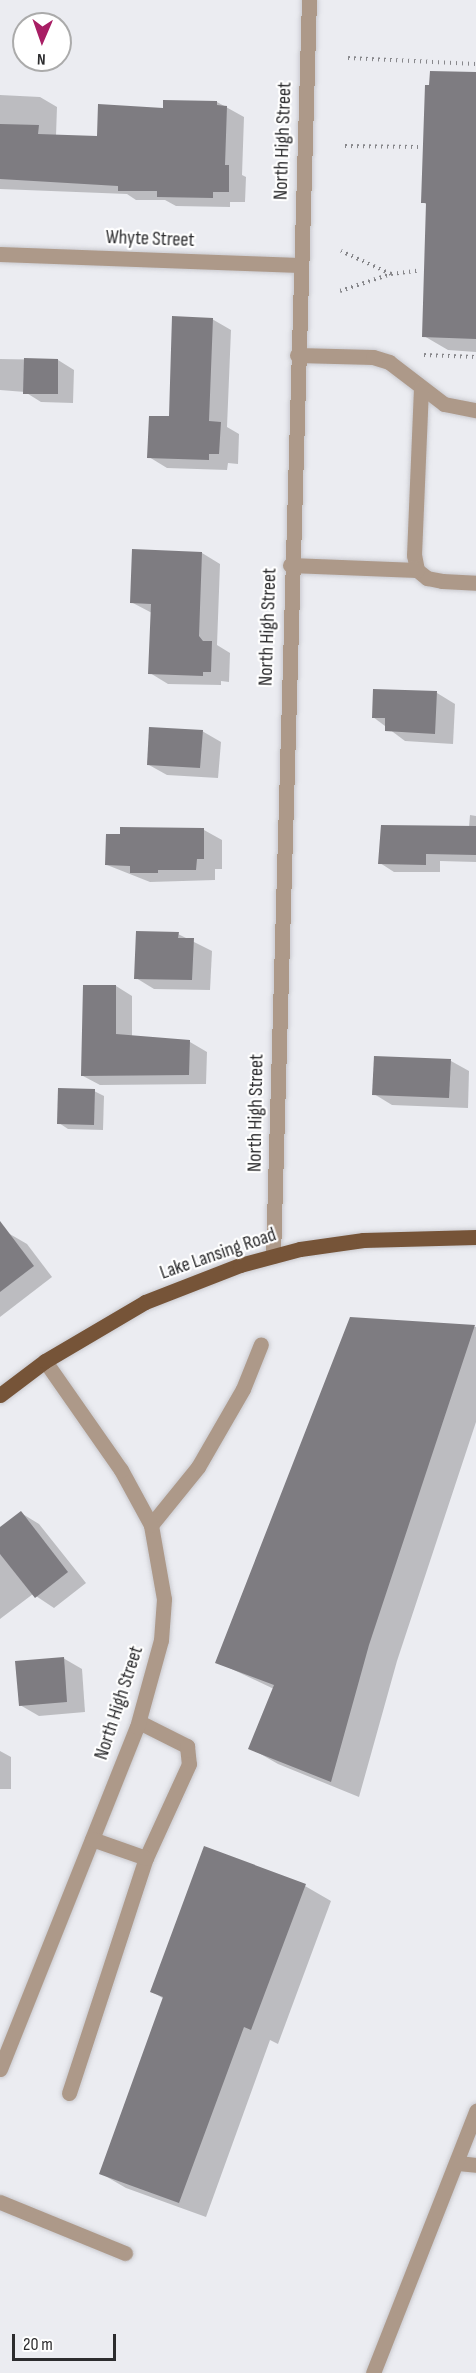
<!DOCTYPE html>
<style>
body{margin:0}
#map{position:relative;width:476px;height:2373px;overflow:hidden;background:#ebecf1;font-family:"Sofia Sans Condensed",sans-serif}
div>[style]{position:absolute}
[style*='--x']{left:calc(var(--x)*1px);top:calc(var(--y)*1px);width:calc(var(--w)*1px);rotate:calc(var(--a)*1deg)}
.shadow>*{inset:0;background:#0003}
.building>*{inset:0;background:#7e7c81}
.path>*{height:4px;margin-top:-2px;transform-origin:0;background:repeating-linear-gradient(90deg,#87878b 0 1.5px,transparent 0 6px)}
.roads{filter:drop-shadow(0 0 2px #c9c9ce) drop-shadow(0 0 2px #c9c9ce)}
.minor>*{height:15px;margin:-7.5px;padding:0 7.5px;transform-origin:7.5px;border-radius:7.5px;background:#ad9989}
.major>*{height:15px;margin:-7.5px;padding:0 7.5px;transform-origin:7.5px;border-radius:7.5px;background:#765438}
span{translate:-50% -50%;white-space:nowrap;text-align:center;line-height:1.15;-webkit-text-stroke:4.5px #fff;paint-order:stroke}
.street-label{font-size:20px;color:#2c2c2e}
.north{position:absolute;left:12px;top:12px;width:60px;height:60px;box-sizing:border-box;background:#fff;border:2px solid #ababab;border-radius:50%;rotate:182deg;font-size:16px;font-weight:700;line-height:24px;text-align:center;color:#2c2c2e}
.north::after{content:'';display:block;margin:auto;width:21px;height:27px;background:#a81e64;clip-path:polygon(50% 0,100% 100%,50% 72%,0 100%)}
.scale{position:absolute;left:12px;top:2334px;width:104px;height:27px;box-sizing:border-box;border:3px solid #2c2c2e;border-top:0;padding-left:8px;font-size:18px;line-height:21px;white-space:nowrap;color:#2c2c2e;-webkit-text-stroke:4px #fff;paint-order:stroke}
</style>
<div id="map">
<div class="shadow">
<div style="clip-path:polygon(476px 74px,476px 352px,448px 350px,424px 336px,427px 205px,423px 202px)"></div>
<div style="clip-path:polygon(0 95px,40px 97px,57px 107px,56px 136px,98px 137px,164px 109px,217px 102px,244px 117px,242px 175px,246px 177px,245px 202px,230px 202px,230px 207px,176px 206px,165px 200px,136px 200px,127px 194px,0 189px)"></div>
<div style="clip-path:polygon(212px 319px,231px 330px,227px 427px,239px 434px,238px 464px,228px 463px,227px 470px,167px 468px,149px 457px,171px 418px)"></div>
<div style="clip-path:polygon(0 325px,0 359px,58px 360px,74px 370px,73px 403px,41px 402px,25px 392px,0 390px)"></div>
<div style="clip-path:polygon(202px 553px,220px 564px,217px 645px,230px 653px,229px 682px,221px 681px,221px 685px,168px 684px,150px 673px,152px 613px,131px 602px)"></div>
<div style="clip-path:polygon(437px 693px,455px 704px,453px 744px,405px 741px,373px 717px)"></div>
<div style="clip-path:polygon(202px 731px,221px 742px,218px 778px,167px 775px,149px 765px)"></div>
<div style="clip-path:polygon(470px 815px,476px 816px,476px 862px,440px 861px,440px 872px,394px 872px,380px 863px,469px 827px)"></div>
<div style="clip-path:polygon(204px 830px,222px 840px,222px 869px,215px 869px,215px 880px,150px 882px,107px 865px)"></div>
<div style="clip-path:polygon(178px 934px,212px 951px,210px 990px,154px 989px,136px 978px)"></div>
<div style="clip-path:polygon(116px 986px,132px 996px,132px 1036px,190px 1042px,207px 1052px,206px 1084px,100px 1085px,83px 1076px)"></div>
<div style="clip-path:polygon(451px 1061px,469px 1071px,468px 1108px,392px 1105px,374px 1094px)"></div>
<div style="clip-path:polygon(94px 1091px,104px 1096px,103px 1130px,68px 1129px,59px 1123px)"></div>
<div style="clip-path:polygon(8px 1233px,27px 1244px,52px 1277px,0 1317px,0 1240px)"></div>
<div style="clip-path:polygon(351px 1319px,476px 1327px,476px 1422px,397px 1661px,359px 1797px,278px 1764px,250px 1748px,274px 1689px,217px 1662px)"></div>
<div style="clip-path:polygon(21px 1513px,39px 1524px,86px 1583px,54px 1608px,33px 1594px,0 1619px,0 1529px)"></div>
<div style="clip-path:polygon(63px 1658px,82px 1669px,85px 1712px,39px 1716px,20px 1705px)"></div>
<div style="clip-path:polygon(0 1751px,11px 1757px,11px 1789px,0 1789px)"></div>
<div style="clip-path:polygon(305px 1886px,331px 1901px,278px 2044px,270px 2040px,206px 2217px,126px 2188px,100px 2173px,164px 1999px,151px 1991px)"></div>
</div>
<div class="building">
<div style="clip-path:polygon(430px 71px,476px 72px,476px 339px,422px 337px,426px 203px,421px 203px,425px 85px,429px 85px)"></div>
<div style="clip-path:polygon(163px 100px,217px 101px,217px 105px,227px 106px,225px 165px,229px 165px,229px 192px,213px 192px,213px 198px,157px 197px,157px 191px,118px 191px,118px 186px,0 179px,0 124px,39px 125px,38px 134px,97px 136px,98px 104px,163px 108px)"></div>
<div style="clip-path:polygon(172px 316px,213px 318px,209px 421px,221px 422px,219px 454px,209px 454px,209px 460px,147px 458px,149px 416px,169px 416px)"></div>
<div style="clip-path:polygon(24px 358px,58px 359px,58px 394px,23px 394px)"></div>
<div style="clip-path:polygon(132px 549px,202px 552px,199px 636px,203px 641px,212px 641px,211px 672px,203px 672px,203px 676px,148px 674px,151px 604px,130px 603px)"></div>
<div style="clip-path:polygon(373px 689px,437px 691px,435px 734px,385px 731px,385px 718px,372px 718px)"></div>
<div style="clip-path:polygon(149px 727px,203px 730px,200px 768px,147px 765px)"></div>
<div style="clip-path:polygon(381px 825px,476px 826px,476px 855px,426px 854px,426px 865px,378px 864px)"></div>
<div style="clip-path:polygon(120px 827px,204px 828px,204px 859px,197px 859px,196px 870px,158px 870px,158px 873px,130px 873px,130px 866px,105px 865px,106px 834px,120px 834px)"></div>
<div style="clip-path:polygon(136px 931px,179px 932px,178px 938px,194px 938px,192px 980px,134px 979px)"></div>
<div style="clip-path:polygon(83px 985px,116px 985px,116px 1034px,190px 1040px,189px 1075px,81px 1076px)"></div>
<div style="clip-path:polygon(374px 1056px,451px 1059px,449px 1098px,372px 1095px)"></div>
<div style="clip-path:polygon(58px 1088px,95px 1089px,94px 1125px,57px 1124px)"></div>
<div style="clip-path:polygon(0 1221px,34px 1266px,0 1292px)"></div>
<div style="clip-path:polygon(350px 1317px,475px 1325px,369px 1645px,331px 1782px,248px 1749px,274px 1685px,215px 1663px)"></div>
<div style="clip-path:polygon(21px 1511px,68px 1572px,35px 1598px,0 1554px,0 1527px)"></div>
<div style="clip-path:polygon(64px 1657px,67px 1702px,19px 1706px,15px 1661px)"></div>
<div style="clip-path:polygon(204px 1846px,306px 1884px,251px 2030px,244px 2027px,179px 2203px,99px 2174px,163px 1997px,150px 1992px)"></div>
</div>
<div class="path">
<div style="--x:348;--y:58;--w:128;--a:2.7"></div>
<div style="--x:345;--y:146;--w:73;--a:0.8"></div>
<div style="--x:391;--y:274;--w:26;--a:-7"></div>
<div style="--x:340;--y:291;--w:54;--a:-18.4"></div>
<div style="--x:391;--y:274;--w:55;--a:-155.3"></div>
<div style="--x:424;--y:355;--w:52;--a:2.2"></div>
</div>
<div class="roads">
<div class="minor">
<div style="--x:0;--y:254;--w:299;--a:2.1"></div>
<div style="--x:297;--y:355;--w:76;--a:1.5"></div>
<div style="--x:373;--y:357;--w:17;--a:17"></div>
<div style="--x:389;--y:362;--w:69;--a:37.4"></div>
<div style="--x:444;--y:404;--w:33;--a:11"></div>
<div style="--x:290;--y:565;--w:127;--a:2.3"></div>
<div style="--x:417;--y:570;--w:13;--a:39"></div>
<div style="--x:427;--y:578;--w:15;--a:11"></div>
<div style="--x:442;--y:581;--w:34;--a:3"></div>
<div style="--x:417;--y:570;--w:15;--a:-101"></div>
<div style="--x:414;--y:555;--w:167;--a:-87.6"></div>
<div style="--x:273;--y:1256;--w:1257;--a:-88.36"></div>
<div style="--x:151;--y:1525;--w:75;--a:-51"></div>
<div style="--x:198;--y:1467;--w:90;--a:-60"></div>
<div style="--x:243;--y:1389;--w:48;--a:-68.2"></div>
<div style="--x:139;--y:1722;--w:54;--a:26.6"></div>
<div style="--x:187;--y:1746;--w:18;--a:84"></div>
<div style="--x:189;--y:1764;--w:103;--a:114.6"></div>
<div style="--x:0;--y:2069;--w:368;--a:-68.2"></div>
<div style="--x:137;--y:1727;--w:90;--a:-74.6"></div>
<div style="--x:161;--y:1640;--w:41;--a:-85.8"></div>
<div style="--x:164;--y:1599;--w:75;--a:-100"></div>
<div style="--x:151;--y:1525;--w:63;--a:-118.6"></div>
<div style="--x:121;--y:1470;--w:133;--a:-124.9"></div>
<div style="--x:69;--y:2093;--w:247;--a:-71.9"></div>
<div style="--x:146;--y:1858;--w:57;--a:-160.6"></div>
<div style="--x:458;--y:2163;--w:18;--a:6"></div>
<div style="--x:0;--y:2202;--w:135;--a:22.2"></div>
<div style="--x:373;--y:2373;--w:282;--a:-68.5"></div>
</div>
<div class="major">
<div style="--x:0;--y:1395;--w:56;--a:-37.1"></div>
<div style="--x:45;--y:1361;--w:116;--a:-30.5"></div>
<div style="--x:145;--y:1302;--w:102;--a:-21.3"></div>
<div style="--x:240;--y:1265;--w:62;--a:-14.9"></div>
<div style="--x:300;--y:1249;--w:64;--a:-8.1"></div>
<div style="--x:363;--y:1240;--w:113;--a:-1.5"></div>
</div>
</div>
<div class="street-label">
<span style="left:283px;top:141px;rotate:-88deg">North High Street</span>
<span style="left:150px;top:239px;rotate:2deg">Whyte Street</span>
<span style="left:268px;top:627px;rotate:-88deg">North High Street</span>
<span style="left:256px;top:1113px;rotate:-89deg">North High Street</span>
<span style="left:218px;top:1254px;rotate:-19deg">Lake Lansing Road</span>
<span style="left:119px;top:1703px;rotate:-72deg">North High Street</span>
</div>
<div class="north">N</div>
<div class="scale">20 m</div>
</div>
